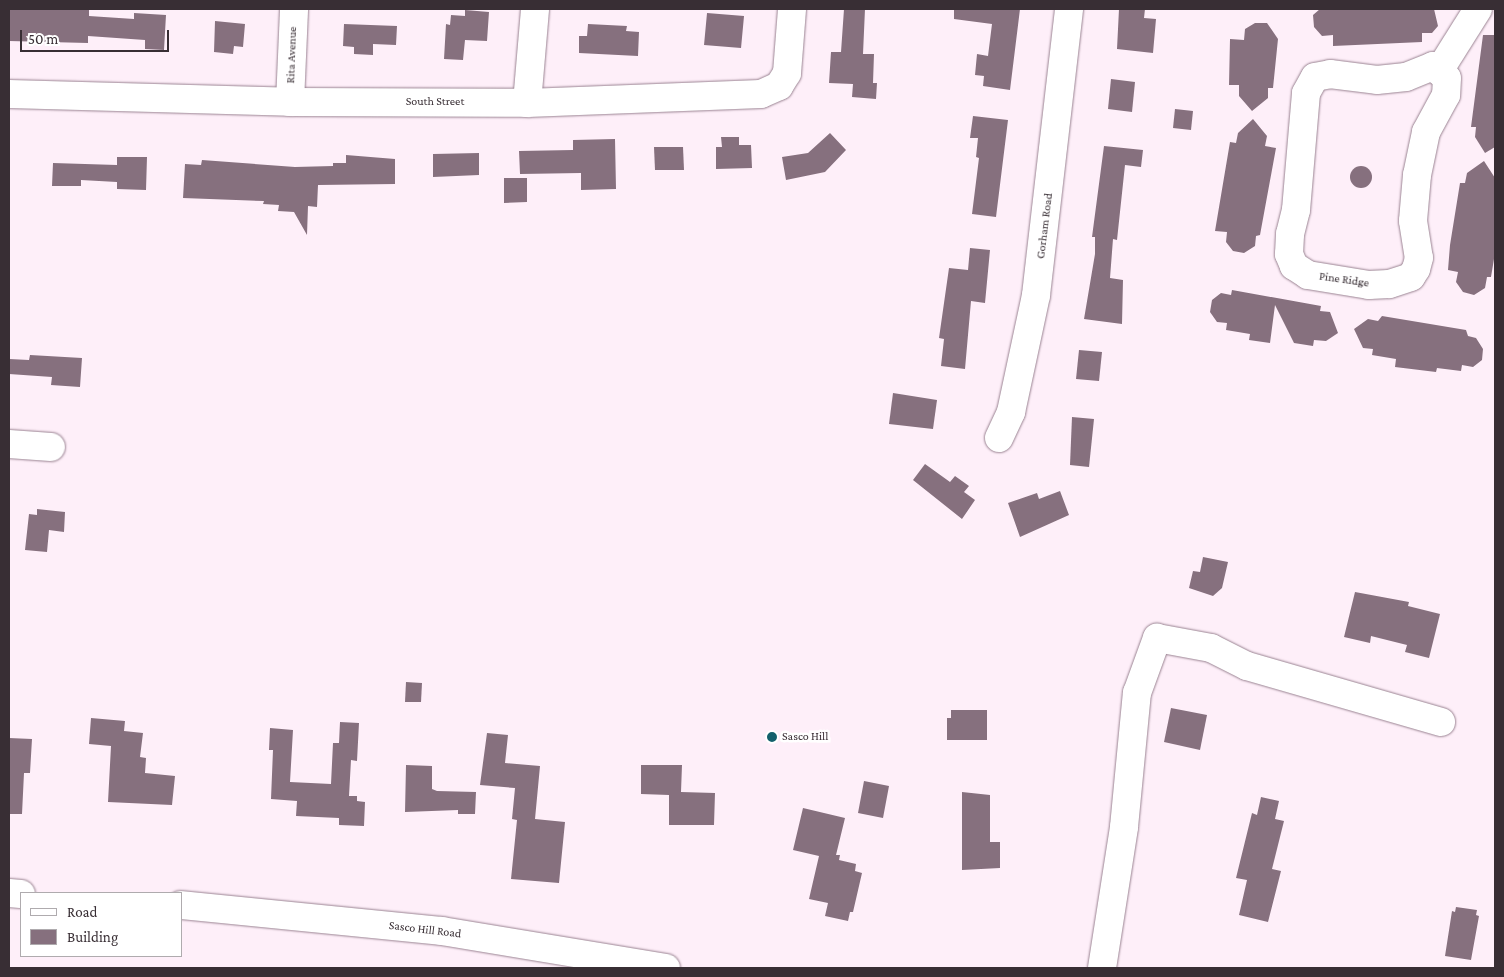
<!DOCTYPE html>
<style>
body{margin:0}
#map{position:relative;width:1504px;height:977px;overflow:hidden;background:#feeff9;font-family:"Crimson Pro",serif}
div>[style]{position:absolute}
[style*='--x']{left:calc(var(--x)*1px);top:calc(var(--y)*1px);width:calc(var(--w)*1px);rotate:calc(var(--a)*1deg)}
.building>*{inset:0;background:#86707e}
.round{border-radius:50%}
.roads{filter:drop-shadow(0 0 1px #9a8392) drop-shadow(0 0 1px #9a8392)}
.minor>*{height:28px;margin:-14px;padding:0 14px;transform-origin:14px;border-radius:14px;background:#fff}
.dots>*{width:14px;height:14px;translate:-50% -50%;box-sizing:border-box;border:2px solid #fff;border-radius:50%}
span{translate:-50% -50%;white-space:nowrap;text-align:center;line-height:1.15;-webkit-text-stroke:5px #fff;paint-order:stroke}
.street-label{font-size:12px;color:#382e34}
.poi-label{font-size:12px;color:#382e34}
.left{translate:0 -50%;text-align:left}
.frame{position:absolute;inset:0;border:10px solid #382e34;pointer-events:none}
.legend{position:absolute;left:20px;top:892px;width:162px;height:65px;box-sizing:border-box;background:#fff;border:1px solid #afabae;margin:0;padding:6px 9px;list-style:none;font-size:15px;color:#382e34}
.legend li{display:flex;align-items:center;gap:10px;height:25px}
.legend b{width:25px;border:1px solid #afabae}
.scale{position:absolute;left:20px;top:30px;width:149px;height:22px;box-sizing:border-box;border:2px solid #382e34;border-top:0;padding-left:6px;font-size:15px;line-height:18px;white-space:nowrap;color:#382e34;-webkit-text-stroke:4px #fff;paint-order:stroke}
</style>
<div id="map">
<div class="building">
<div style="clip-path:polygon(9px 9px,89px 9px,89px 16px,134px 19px,134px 13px,166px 15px,164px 50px,145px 49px,145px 40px,88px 36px,88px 43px,9px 41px)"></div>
<div style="clip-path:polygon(844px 9px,865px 9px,863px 54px,874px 54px,873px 83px,877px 83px,876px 99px,852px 97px,853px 84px,829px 83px,831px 52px,841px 52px)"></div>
<div style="clip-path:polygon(954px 9px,1020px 9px,1010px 90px,983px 86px,984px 76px,975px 75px,977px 54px,988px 56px,992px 24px,954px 19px)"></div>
<div style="clip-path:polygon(1119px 9px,1145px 9px,1144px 18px,1156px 19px,1153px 53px,1117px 49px)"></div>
<div style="clip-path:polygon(1320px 9px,1434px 9px,1438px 26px,1432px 33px,1422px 33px,1422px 42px,1333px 46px,1333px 35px,1322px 36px,1314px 27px,1313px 15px)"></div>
<div style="clip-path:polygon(465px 10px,489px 12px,487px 41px,465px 40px,463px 60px,444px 59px,446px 24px,450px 25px,451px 15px,465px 16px)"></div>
<div style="clip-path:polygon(707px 13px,744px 16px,741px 48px,704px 45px)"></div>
<div style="clip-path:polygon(215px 21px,245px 24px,243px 47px,234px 46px,233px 54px,214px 52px)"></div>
<div style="clip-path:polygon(1255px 23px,1267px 23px,1278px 39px,1273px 88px,1268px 88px,1268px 98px,1252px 111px,1239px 96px,1239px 85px,1229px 85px,1230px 39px,1244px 40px,1245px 29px)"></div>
<div style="clip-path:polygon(344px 24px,397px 26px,396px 45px,373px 44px,373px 55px,354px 54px,354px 47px,343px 46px)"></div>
<div style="clip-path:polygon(588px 24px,627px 26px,626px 31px,639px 32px,638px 56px,579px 53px,579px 36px,587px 36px)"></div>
<div style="clip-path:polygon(1483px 35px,1495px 35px,1495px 147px,1485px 153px,1475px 137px,1476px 127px,1471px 127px)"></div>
<div style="clip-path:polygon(1111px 79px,1135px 82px,1132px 112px,1108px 109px)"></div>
<div style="clip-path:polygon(1175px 109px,1193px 111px,1191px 130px,1173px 128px)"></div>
<div style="clip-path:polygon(973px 116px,1008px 120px,996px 217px,972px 214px,979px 158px,976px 157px,978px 138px,970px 138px)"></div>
<div style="clip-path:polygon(1253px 119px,1267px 136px,1265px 146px,1276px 148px,1260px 235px,1256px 236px,1255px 246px,1244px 253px,1233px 251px,1226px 242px,1227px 232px,1215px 231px,1230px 142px,1236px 143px,1238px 133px)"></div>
<div style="clip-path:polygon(830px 133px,846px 150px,825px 172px,786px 180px,782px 157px,808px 153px)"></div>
<div style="clip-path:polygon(721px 137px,739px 137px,739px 145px,751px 145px,752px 168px,716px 169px,716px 147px,722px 147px)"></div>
<div style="clip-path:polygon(615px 139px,616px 189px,581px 190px,581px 173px,520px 174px,519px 151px,573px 150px,573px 140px)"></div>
<div style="clip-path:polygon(1104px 146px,1143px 150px,1141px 167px,1125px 165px,1117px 240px,1113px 239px,1110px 278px,1123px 280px,1122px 324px,1084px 319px,1095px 254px,1095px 237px,1092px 237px)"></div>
<div style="clip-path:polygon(654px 147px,683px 147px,684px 170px,655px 170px)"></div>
<div style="clip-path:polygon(479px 153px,479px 175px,433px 177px,433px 154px)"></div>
<div style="clip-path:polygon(346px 155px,395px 159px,395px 184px,318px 185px,317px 207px,308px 206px,307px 235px,294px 212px,278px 211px,279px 205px,263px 204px,264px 201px,183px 198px,185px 164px,201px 165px,202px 160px,295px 167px,333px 166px,333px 163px,346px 163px)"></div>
<div style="clip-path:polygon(117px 157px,147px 157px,146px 190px,117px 189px,117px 182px,81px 180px,81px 186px,52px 186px,53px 163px,117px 165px)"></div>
<div style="clip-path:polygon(1484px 161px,1495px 178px,1495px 253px,1491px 277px,1487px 277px,1485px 288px,1474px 295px,1463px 292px,1456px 282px,1458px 272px,1448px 270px,1450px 245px,1460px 183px,1465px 183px,1467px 173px)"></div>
<div class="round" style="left:1350px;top:166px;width:22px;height:22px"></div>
<div style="clip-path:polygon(504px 178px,527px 178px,527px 202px,504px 203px)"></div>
<div style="clip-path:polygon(970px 248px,990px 250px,985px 303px,971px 301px,965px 369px,941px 366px,944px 339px,939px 338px,949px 268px,968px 270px)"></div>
<div style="clip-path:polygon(1232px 290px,1321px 306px,1320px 311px,1330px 312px,1338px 333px,1326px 341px,1314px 340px,1313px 346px,1294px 343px,1275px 305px,1270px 343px,1249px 340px,1250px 334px,1226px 330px,1227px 323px,1217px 322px,1210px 312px,1212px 300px,1221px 293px,1231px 295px)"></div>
<div style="clip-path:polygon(1382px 316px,1466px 330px,1468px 336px,1476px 338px,1483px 349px,1482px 360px,1473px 367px,1462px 365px,1461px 371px,1437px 368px,1436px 372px,1395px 367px,1396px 359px,1372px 355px,1373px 349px,1363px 348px,1354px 329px,1368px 319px,1378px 321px)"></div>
<div style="clip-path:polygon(1079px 350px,1102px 352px,1099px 381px,1076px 379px)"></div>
<div style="clip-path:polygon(30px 355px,82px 358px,80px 387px,51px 385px,52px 377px,9px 374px,9px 359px,29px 360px)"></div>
<div style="clip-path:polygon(893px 393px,937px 400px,933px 429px,889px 424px)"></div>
<div style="clip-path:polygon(1072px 417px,1094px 419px,1089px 467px,1070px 465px)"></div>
<div style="clip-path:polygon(925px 464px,950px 482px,955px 476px,969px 486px,964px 492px,975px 500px,962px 519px,913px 480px)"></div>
<div style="clip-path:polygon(1060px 491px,1069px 515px,1020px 537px,1008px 503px,1037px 493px,1039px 499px)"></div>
<div style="clip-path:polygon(37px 509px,65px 512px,64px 532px,49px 530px,47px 552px,25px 550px,29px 514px,37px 515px)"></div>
<div style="clip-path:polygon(1203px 557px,1228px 562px,1222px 588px,1213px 596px,1189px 588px,1193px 571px,1200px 572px)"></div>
<div style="clip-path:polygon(1355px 592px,1409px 602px,1408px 606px,1440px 614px,1429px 658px,1405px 652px,1407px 645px,1371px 636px,1370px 643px,1344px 637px)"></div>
<div style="clip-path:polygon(406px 682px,422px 683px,421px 702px,405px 702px)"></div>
<div style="clip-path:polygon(1171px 708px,1207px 715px,1200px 750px,1164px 742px)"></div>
<div style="clip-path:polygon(951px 710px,987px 710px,987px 740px,947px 740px,947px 718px,951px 718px)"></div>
<div style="clip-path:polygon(91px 718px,125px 721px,124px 731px,143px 733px,140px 757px,146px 758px,145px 773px,175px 776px,172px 805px,108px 802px,111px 746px,89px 744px)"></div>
<div style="clip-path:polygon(340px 722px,359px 723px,357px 761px,351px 760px,349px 796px,357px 796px,357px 801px,365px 802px,364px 826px,339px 825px,339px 818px,296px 816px,297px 801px,271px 799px,273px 750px,269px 750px,270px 728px,293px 730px,290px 782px,331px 784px,333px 743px,339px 743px)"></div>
<div style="clip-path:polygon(487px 733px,508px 735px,505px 763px,540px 766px,535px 819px,565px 822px,559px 883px,511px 879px,517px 820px,512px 819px,515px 788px,480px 785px)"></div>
<div style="clip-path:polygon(9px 738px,32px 739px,30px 773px,24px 773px,22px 814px,9px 814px)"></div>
<div style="clip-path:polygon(406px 765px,432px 766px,432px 789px,437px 791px,476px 792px,475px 814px,458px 814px,458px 810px,405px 812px)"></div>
<div style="clip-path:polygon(641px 765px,682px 765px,681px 792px,715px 793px,714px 825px,669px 825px,669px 795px,641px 794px)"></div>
<div style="clip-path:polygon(864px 781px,889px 786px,883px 818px,858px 813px)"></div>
<div style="clip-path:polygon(962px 792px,990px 795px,990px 842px,1000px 842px,1000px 868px,962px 870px)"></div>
<div style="clip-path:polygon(1261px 797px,1279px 801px,1275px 819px,1284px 821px,1272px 869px,1281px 871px,1268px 922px,1239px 915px,1247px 880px,1236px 878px,1252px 813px,1257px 815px)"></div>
<div style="clip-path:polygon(803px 808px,845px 818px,836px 855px,840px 855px,839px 860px,856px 864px,855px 871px,862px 873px,853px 912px,850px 912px,848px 921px,825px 916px,828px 903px,809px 899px,819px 856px,793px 850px)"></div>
<div style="clip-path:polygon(1456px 907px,1477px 910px,1476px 915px,1479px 916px,1471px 960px,1445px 956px,1452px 911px,1455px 912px)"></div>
</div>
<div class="roads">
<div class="minor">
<div style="--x:1433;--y:66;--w:18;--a:41"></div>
<div style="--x:1447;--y:78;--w:17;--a:93"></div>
<div style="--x:1446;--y:95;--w:42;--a:118.4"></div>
<div style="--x:1426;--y:132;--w:44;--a:101.8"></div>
<div style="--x:1417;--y:175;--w:46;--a:95"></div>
<div style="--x:1413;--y:221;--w:37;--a:81"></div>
<div style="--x:1419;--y:258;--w:11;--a:105"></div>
<div style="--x:1416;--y:269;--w:9;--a:122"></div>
<div style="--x:1411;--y:277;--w:23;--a:162"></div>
<div style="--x:1389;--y:284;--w:20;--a:177"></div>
<div style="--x:1369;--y:285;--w:62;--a:-170.7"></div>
<div style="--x:1308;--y:275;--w:17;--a:-147"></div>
<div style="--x:1294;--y:266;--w:13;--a:-113"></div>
<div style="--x:1289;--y:254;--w:20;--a:-87"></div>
<div style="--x:1290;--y:234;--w:25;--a:-76"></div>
<div style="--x:1296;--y:210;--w:117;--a:-85.1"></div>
<div style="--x:1306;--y:93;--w:18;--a:-61"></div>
<div style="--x:1315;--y:77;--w:15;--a:-11"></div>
<div style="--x:1330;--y:74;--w:47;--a:7.3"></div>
<div style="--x:1377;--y:80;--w:29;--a:-6"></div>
<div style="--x:1406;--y:77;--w:29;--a:-22"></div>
<div style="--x:1439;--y:71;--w:73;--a:-57.8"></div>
<div style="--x:9;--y:94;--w:281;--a:1.6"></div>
<div style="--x:290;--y:102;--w:237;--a:0.2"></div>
<div style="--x:527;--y:103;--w:234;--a:-2.2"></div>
<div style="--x:761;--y:94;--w:20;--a:-24"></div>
<div style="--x:779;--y:86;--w:15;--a:-58"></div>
<div style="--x:787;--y:73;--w:64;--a:-85.5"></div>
<div style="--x:290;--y:102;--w:93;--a:-87.5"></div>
<div style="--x:527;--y:103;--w:94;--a:-85.1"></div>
<div style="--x:999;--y:438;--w:29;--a:-65"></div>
<div style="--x:1011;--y:412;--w:120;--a:-77.9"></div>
<div style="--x:1036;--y:295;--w:288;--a:-83.4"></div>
<div style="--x:9;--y:444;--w:42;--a:4.1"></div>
<div style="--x:9;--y:893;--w:12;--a:5"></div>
<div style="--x:181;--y:905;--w:262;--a:5.7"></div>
<div style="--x:442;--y:931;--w:227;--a:9.4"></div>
<div style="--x:1102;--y:968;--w:143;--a:-81.1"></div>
<div style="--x:1124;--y:827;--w:135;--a:-84.5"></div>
<div style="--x:1137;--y:693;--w:59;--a:-70"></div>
<div style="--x:1157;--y:638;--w:55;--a:10.5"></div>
<div style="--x:1211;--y:648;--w:40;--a:26.6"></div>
<div style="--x:1247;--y:666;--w:202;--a:16.1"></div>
</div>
</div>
<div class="dots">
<div style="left:772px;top:737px;background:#13606c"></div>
</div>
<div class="street-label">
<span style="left:292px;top:55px;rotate:-88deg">Rita Avenue</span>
<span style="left:435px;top:102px">South Street</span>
<span style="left:1045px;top:226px;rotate:-83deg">Gorham Road</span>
<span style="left:1344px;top:280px;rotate:8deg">Pine Ridge</span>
<span style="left:425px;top:930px;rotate:7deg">Sasco Hill Road</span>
</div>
<div class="poi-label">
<span class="left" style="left:782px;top:737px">Sasco Hill</span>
</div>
<div class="frame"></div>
<ul class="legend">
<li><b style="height:6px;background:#fff"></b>Road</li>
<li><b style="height:14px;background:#86707e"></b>Building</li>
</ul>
<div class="scale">50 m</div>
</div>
